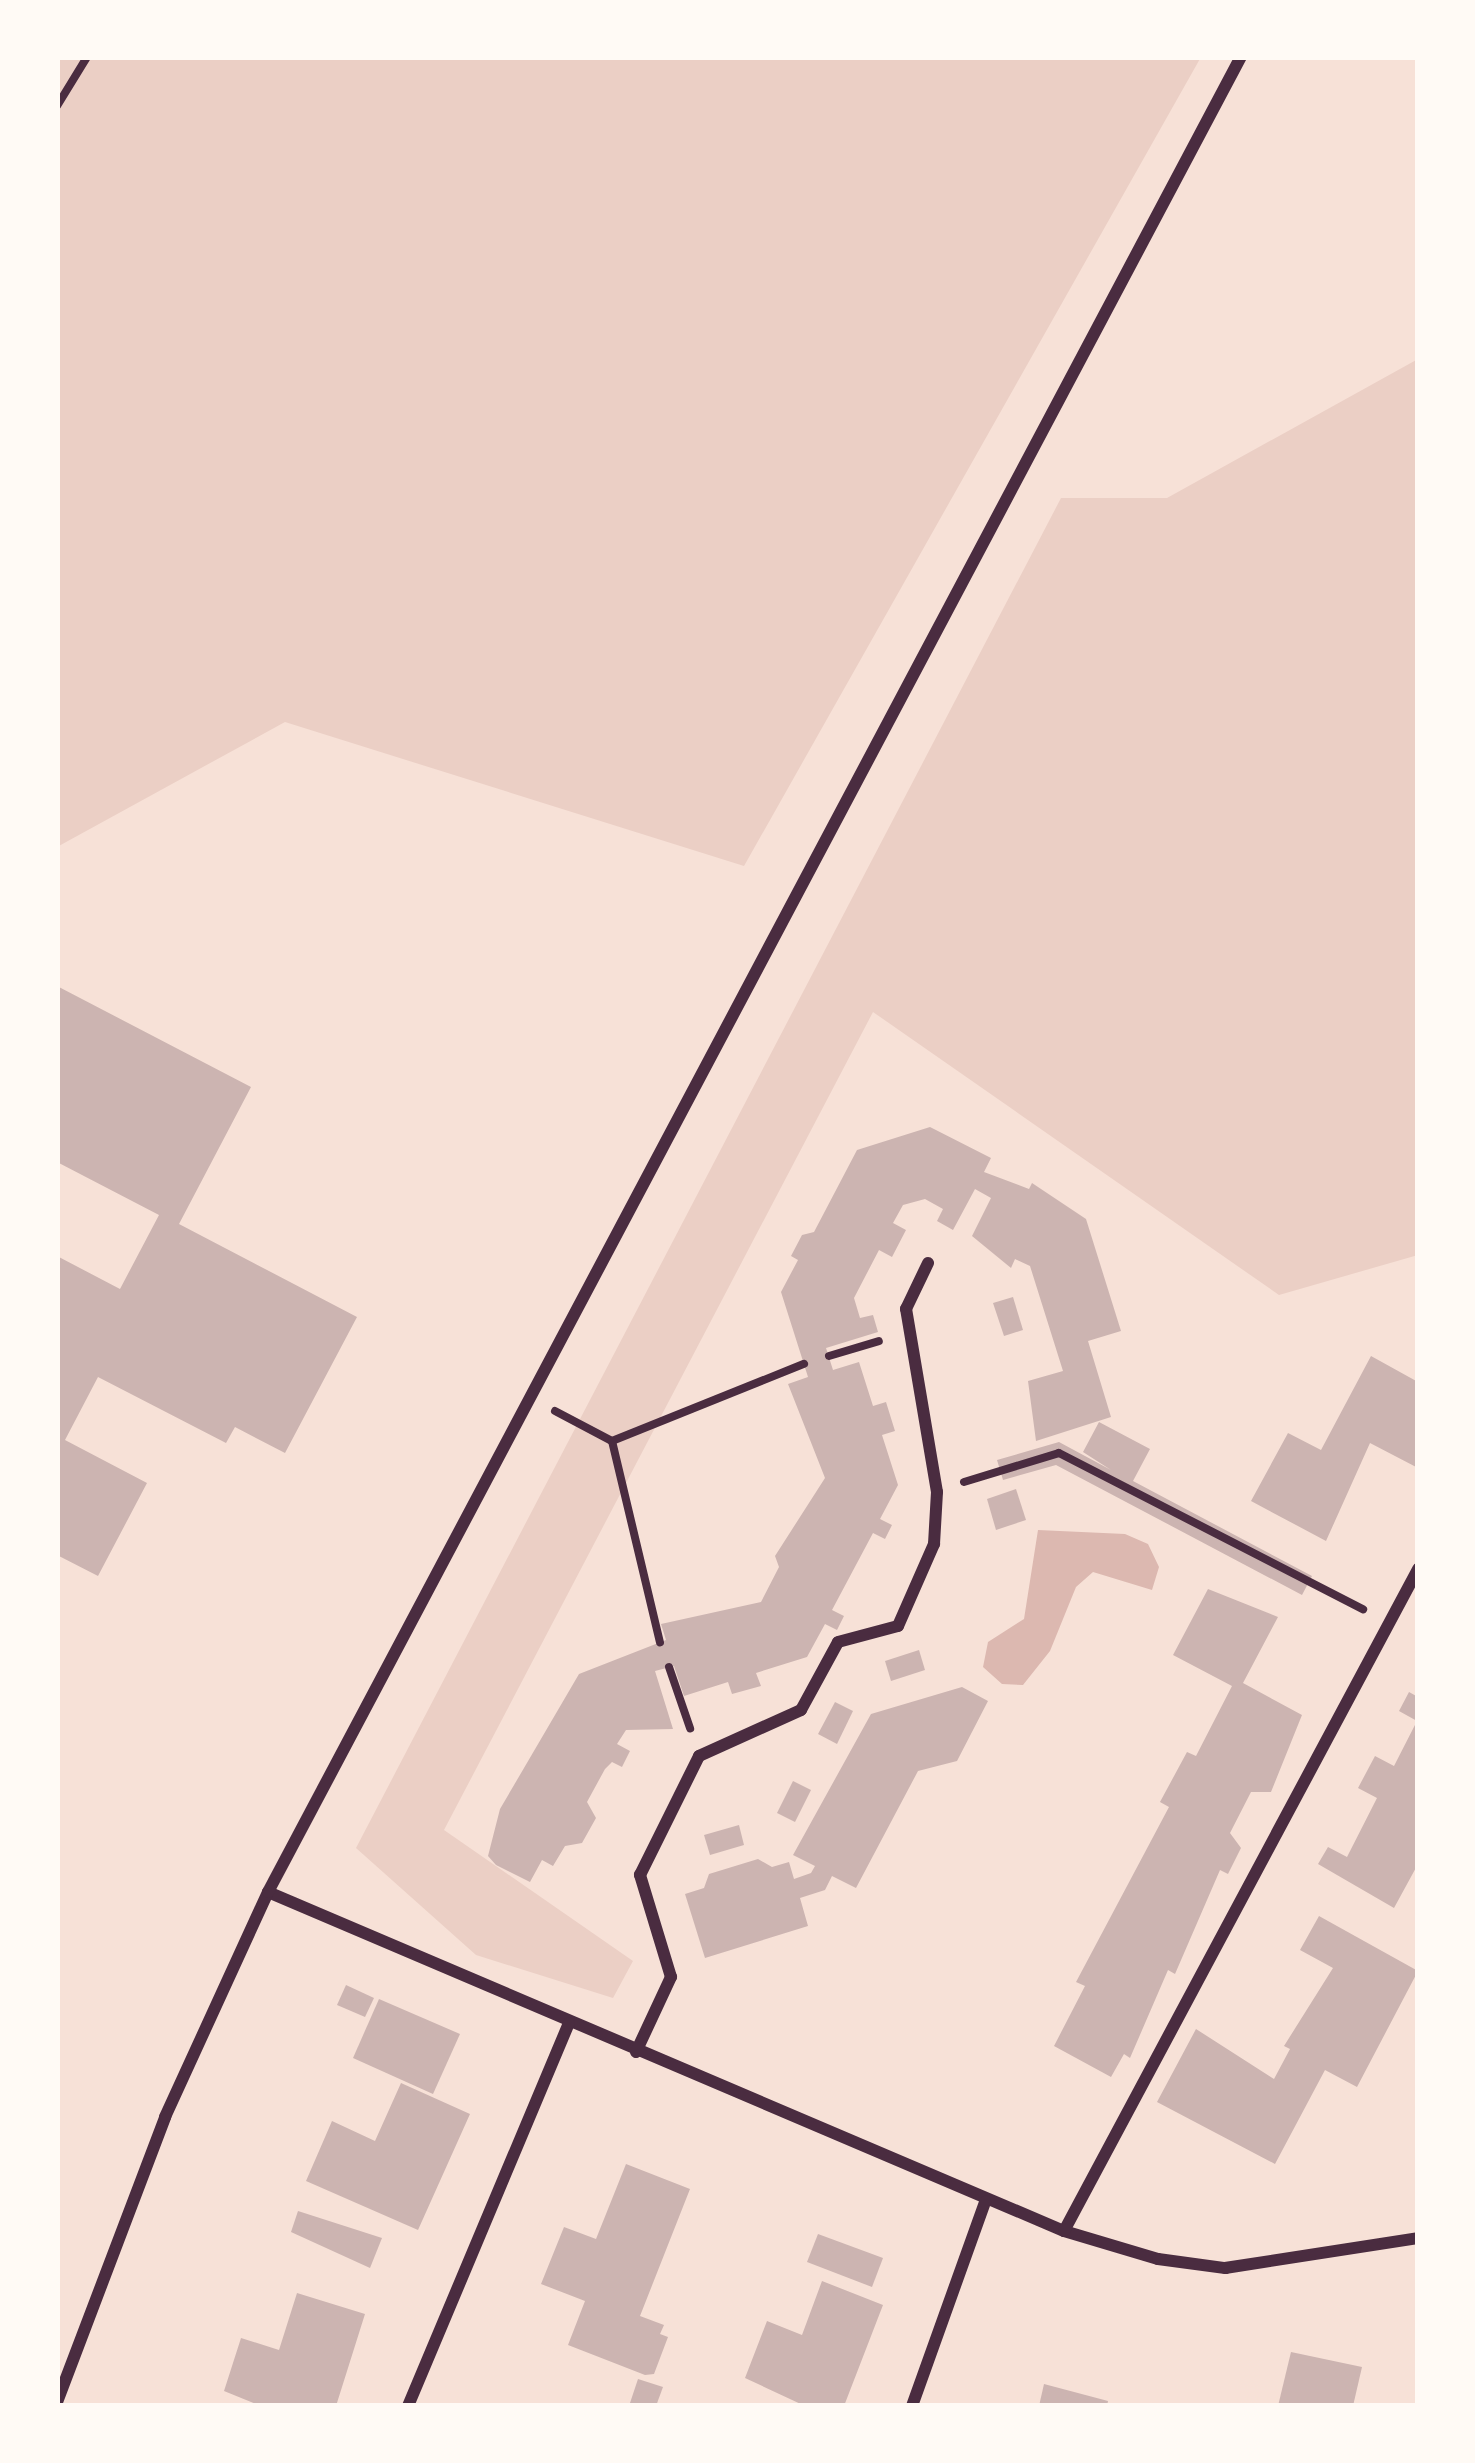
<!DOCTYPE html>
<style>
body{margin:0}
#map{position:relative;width:1475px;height:2463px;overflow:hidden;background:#f7e1d7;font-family:Ubuntu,sans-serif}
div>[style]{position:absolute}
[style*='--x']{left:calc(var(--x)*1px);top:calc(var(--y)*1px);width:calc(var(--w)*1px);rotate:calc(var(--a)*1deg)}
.green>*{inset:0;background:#ebcfc5}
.water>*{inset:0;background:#dcb8b0}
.building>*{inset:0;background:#ccb4b1}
.path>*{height:8px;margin:-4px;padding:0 4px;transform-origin:4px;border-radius:4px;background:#4a2c40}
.minor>*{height:12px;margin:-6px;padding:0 6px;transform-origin:6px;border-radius:6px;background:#4a2c40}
span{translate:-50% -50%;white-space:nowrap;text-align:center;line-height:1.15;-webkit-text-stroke:10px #fffaf5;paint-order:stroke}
.frame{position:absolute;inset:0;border:60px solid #fffaf5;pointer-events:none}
</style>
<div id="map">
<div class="green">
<div style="clip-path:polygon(57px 57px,1201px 57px,744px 866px,285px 722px,57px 847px)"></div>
<div style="clip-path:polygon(1418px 359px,1418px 1255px,1279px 1295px,873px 1012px,444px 1830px,633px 1961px,613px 1998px,476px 1955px,356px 1848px,1061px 498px,1167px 498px)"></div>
</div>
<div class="water">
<div style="clip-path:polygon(1038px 1530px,1125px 1534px,1148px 1544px,1159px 1567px,1152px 1590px,1093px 1572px,1076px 1587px,1050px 1651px,1023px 1685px,1002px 1684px,983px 1667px,988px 1642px,1024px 1619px)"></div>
</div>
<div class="building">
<div style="clip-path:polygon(57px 986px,251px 1087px,179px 1224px,357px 1317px,285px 1453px,235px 1427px,226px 1443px,98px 1377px,65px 1440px,147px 1483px,98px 1576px,57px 1555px,57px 1256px,120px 1289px,159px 1215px,57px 1162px)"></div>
<div style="clip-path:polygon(930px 1127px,991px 1158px,984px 1172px,1029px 1189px,1032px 1183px,1086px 1219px,1121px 1331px,1088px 1341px,1111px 1417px,1036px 1441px,1028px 1381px,1063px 1371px,1030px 1266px,1015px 1259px,1011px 1268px,972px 1236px,991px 1198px,975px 1189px,953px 1230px,937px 1221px,943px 1209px,925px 1199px,903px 1205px,893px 1223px,906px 1230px,892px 1257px,879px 1250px,854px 1298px,860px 1318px,873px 1315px,878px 1332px,826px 1348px,833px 1370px,859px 1362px,873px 1406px,886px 1402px,895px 1431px,882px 1435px,898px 1485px,880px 1519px,892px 1525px,885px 1539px,873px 1533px,832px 1610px,844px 1616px,837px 1630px,825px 1624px,807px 1657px,756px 1673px,761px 1686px,732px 1694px,728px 1682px,684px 1696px,674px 1666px,655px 1671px,673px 1729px,626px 1730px,617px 1744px,630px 1751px,622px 1767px,612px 1762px,605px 1769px,587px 1802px,596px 1818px,582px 1843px,565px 1846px,553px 1866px,542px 1860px,530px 1882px,496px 1865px,488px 1856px,500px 1809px,579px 1674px,666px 1640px,661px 1624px,761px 1602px,779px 1567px,775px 1556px,825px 1478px,788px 1384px,808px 1377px,781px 1292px,798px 1260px,791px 1256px,802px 1235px,814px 1232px,857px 1150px)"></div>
<div style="clip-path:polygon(1013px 1297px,1023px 1330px,1004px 1336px,993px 1303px)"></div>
<div style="clip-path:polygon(1371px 1356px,1418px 1382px,1418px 1468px,1370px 1443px,1326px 1541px,1251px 1501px,1288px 1433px,1321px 1450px)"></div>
<div style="clip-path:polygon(1099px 1422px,1150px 1449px,1133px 1481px,1312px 1576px,1302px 1595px,1056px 1465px,1003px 1480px,997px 1460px,1059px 1442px,1111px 1470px,1083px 1452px)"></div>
<div style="clip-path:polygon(1016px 1489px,1026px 1520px,996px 1530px,987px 1499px)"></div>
<div style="clip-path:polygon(1208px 1589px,1278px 1617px,1243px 1683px,1302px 1715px,1271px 1792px,1251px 1792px,1230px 1833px,1241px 1848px,1228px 1874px,1220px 1870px,1175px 1974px,1168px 1970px,1130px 2058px,1124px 2054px,1111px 2077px,1054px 2046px,1085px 1986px,1076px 1982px,1169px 1807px,1160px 1802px,1187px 1752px,1196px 1756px,1232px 1686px,1173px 1655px)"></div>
<div style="clip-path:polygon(919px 1650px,925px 1670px,891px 1681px,885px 1661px)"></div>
<div style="clip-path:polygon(962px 1687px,988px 1701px,957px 1761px,918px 1771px,856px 1888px,832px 1876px,825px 1890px,800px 1898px,808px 1926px,705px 1958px,685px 1894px,704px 1888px,709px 1874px,758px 1859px,772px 1867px,789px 1862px,794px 1879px,811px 1873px,815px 1866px,793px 1855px,871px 1714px)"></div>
<div style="clip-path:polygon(1409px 1692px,1418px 1697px,1418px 1864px,1394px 1908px,1318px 1864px,1328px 1847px,1347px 1857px,1377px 1798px,1358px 1788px,1375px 1756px,1394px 1766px,1417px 1721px,1399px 1711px)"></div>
<div style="clip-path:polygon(835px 1702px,853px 1711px,837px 1744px,818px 1734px)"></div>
<div style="clip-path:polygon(793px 1781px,811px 1790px,795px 1822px,777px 1813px)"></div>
<div style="clip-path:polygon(739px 1825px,744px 1845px,710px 1855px,704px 1835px)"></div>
<div style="clip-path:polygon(1319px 1916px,1418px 1971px,1357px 2087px,1325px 2070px,1275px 2164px,1157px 2102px,1196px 2029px,1274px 2079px,1290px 2049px,1284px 2046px,1333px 1968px,1300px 1950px)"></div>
<div style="clip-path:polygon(346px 1985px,374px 1998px,365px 2017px,337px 2005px)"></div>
<div style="clip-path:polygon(379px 1999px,460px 2034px,433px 2094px,353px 2058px)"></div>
<div style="clip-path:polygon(401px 2083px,470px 2114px,418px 2230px,306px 2181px,332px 2121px,375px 2141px)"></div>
<div style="clip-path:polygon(626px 2164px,690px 2189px,640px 2316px,664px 2325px,660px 2334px,668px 2337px,654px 2374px,645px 2375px,568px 2345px,585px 2301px,541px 2284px,564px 2227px,596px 2239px)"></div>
<div style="clip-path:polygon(298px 2211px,382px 2238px,370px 2268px,291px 2232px)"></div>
<div style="clip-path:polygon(818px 2234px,883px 2258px,872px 2287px,807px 2262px)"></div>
<div style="clip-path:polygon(822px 2281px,883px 2305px,844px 2406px,805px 2406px,745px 2378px,767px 2321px,802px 2335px)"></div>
<div style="clip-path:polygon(297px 2293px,365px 2314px,336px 2406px,261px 2406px,224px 2391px,241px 2338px,279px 2350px)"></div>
<div style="clip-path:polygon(1291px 2352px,1362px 2367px,1353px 2406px,1278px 2406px)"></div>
<div style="clip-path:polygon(638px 2379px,663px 2387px,656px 2406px,629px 2406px)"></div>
<div style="clip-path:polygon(1044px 2384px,1108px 2401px,1107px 2406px,1039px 2406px)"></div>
</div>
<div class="path">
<div style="--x:57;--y:106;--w:57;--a:-58.5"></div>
<div style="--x:829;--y:1356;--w:52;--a:-16.7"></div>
<div style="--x:555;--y:1411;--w:64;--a:27.8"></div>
<div style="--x:612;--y:1441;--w:207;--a:-21.9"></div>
<div style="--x:612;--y:1441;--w:207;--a:76.6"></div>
<div style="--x:964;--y:1482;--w:99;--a:-17"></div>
<div style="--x:1059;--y:1453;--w:342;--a:27.2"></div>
<div style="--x:669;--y:1667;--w:65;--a:71"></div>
</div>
<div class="minor">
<div style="--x:268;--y:1892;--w:865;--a:23.07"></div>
<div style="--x:1064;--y:2231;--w:98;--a:16.6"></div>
<div style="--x:1158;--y:2259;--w:68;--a:7.7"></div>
<div style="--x:1225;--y:2268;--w:195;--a:-8.8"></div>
<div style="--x:636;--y:2052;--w:83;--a:-65"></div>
<div style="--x:671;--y:1977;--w:107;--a:-106.9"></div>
<div style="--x:640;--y:1875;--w:133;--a:-63.6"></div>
<div style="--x:699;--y:1756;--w:112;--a:-24.3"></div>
<div style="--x:801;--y:1710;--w:77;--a:-61.4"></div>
<div style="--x:838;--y:1642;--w:62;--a:-14.9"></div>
<div style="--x:898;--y:1626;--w:90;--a:-66.3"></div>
<div style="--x:934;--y:1544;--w:52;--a:-86.7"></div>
<div style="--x:937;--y:1492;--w:186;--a:-99.6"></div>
<div style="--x:906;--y:1309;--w:51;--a:-64.4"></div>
<div style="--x:1064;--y:2231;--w:751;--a:-61.86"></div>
<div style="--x:57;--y:2402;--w:305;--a:-69.2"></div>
<div style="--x:165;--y:2117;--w:247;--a:-65.4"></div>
<div style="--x:268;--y:1892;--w:2077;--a:-62.07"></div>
<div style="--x:408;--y:2406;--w:415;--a:-67.2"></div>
<div style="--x:912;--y:2406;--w:217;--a:-70.3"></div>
</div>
<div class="frame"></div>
</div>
